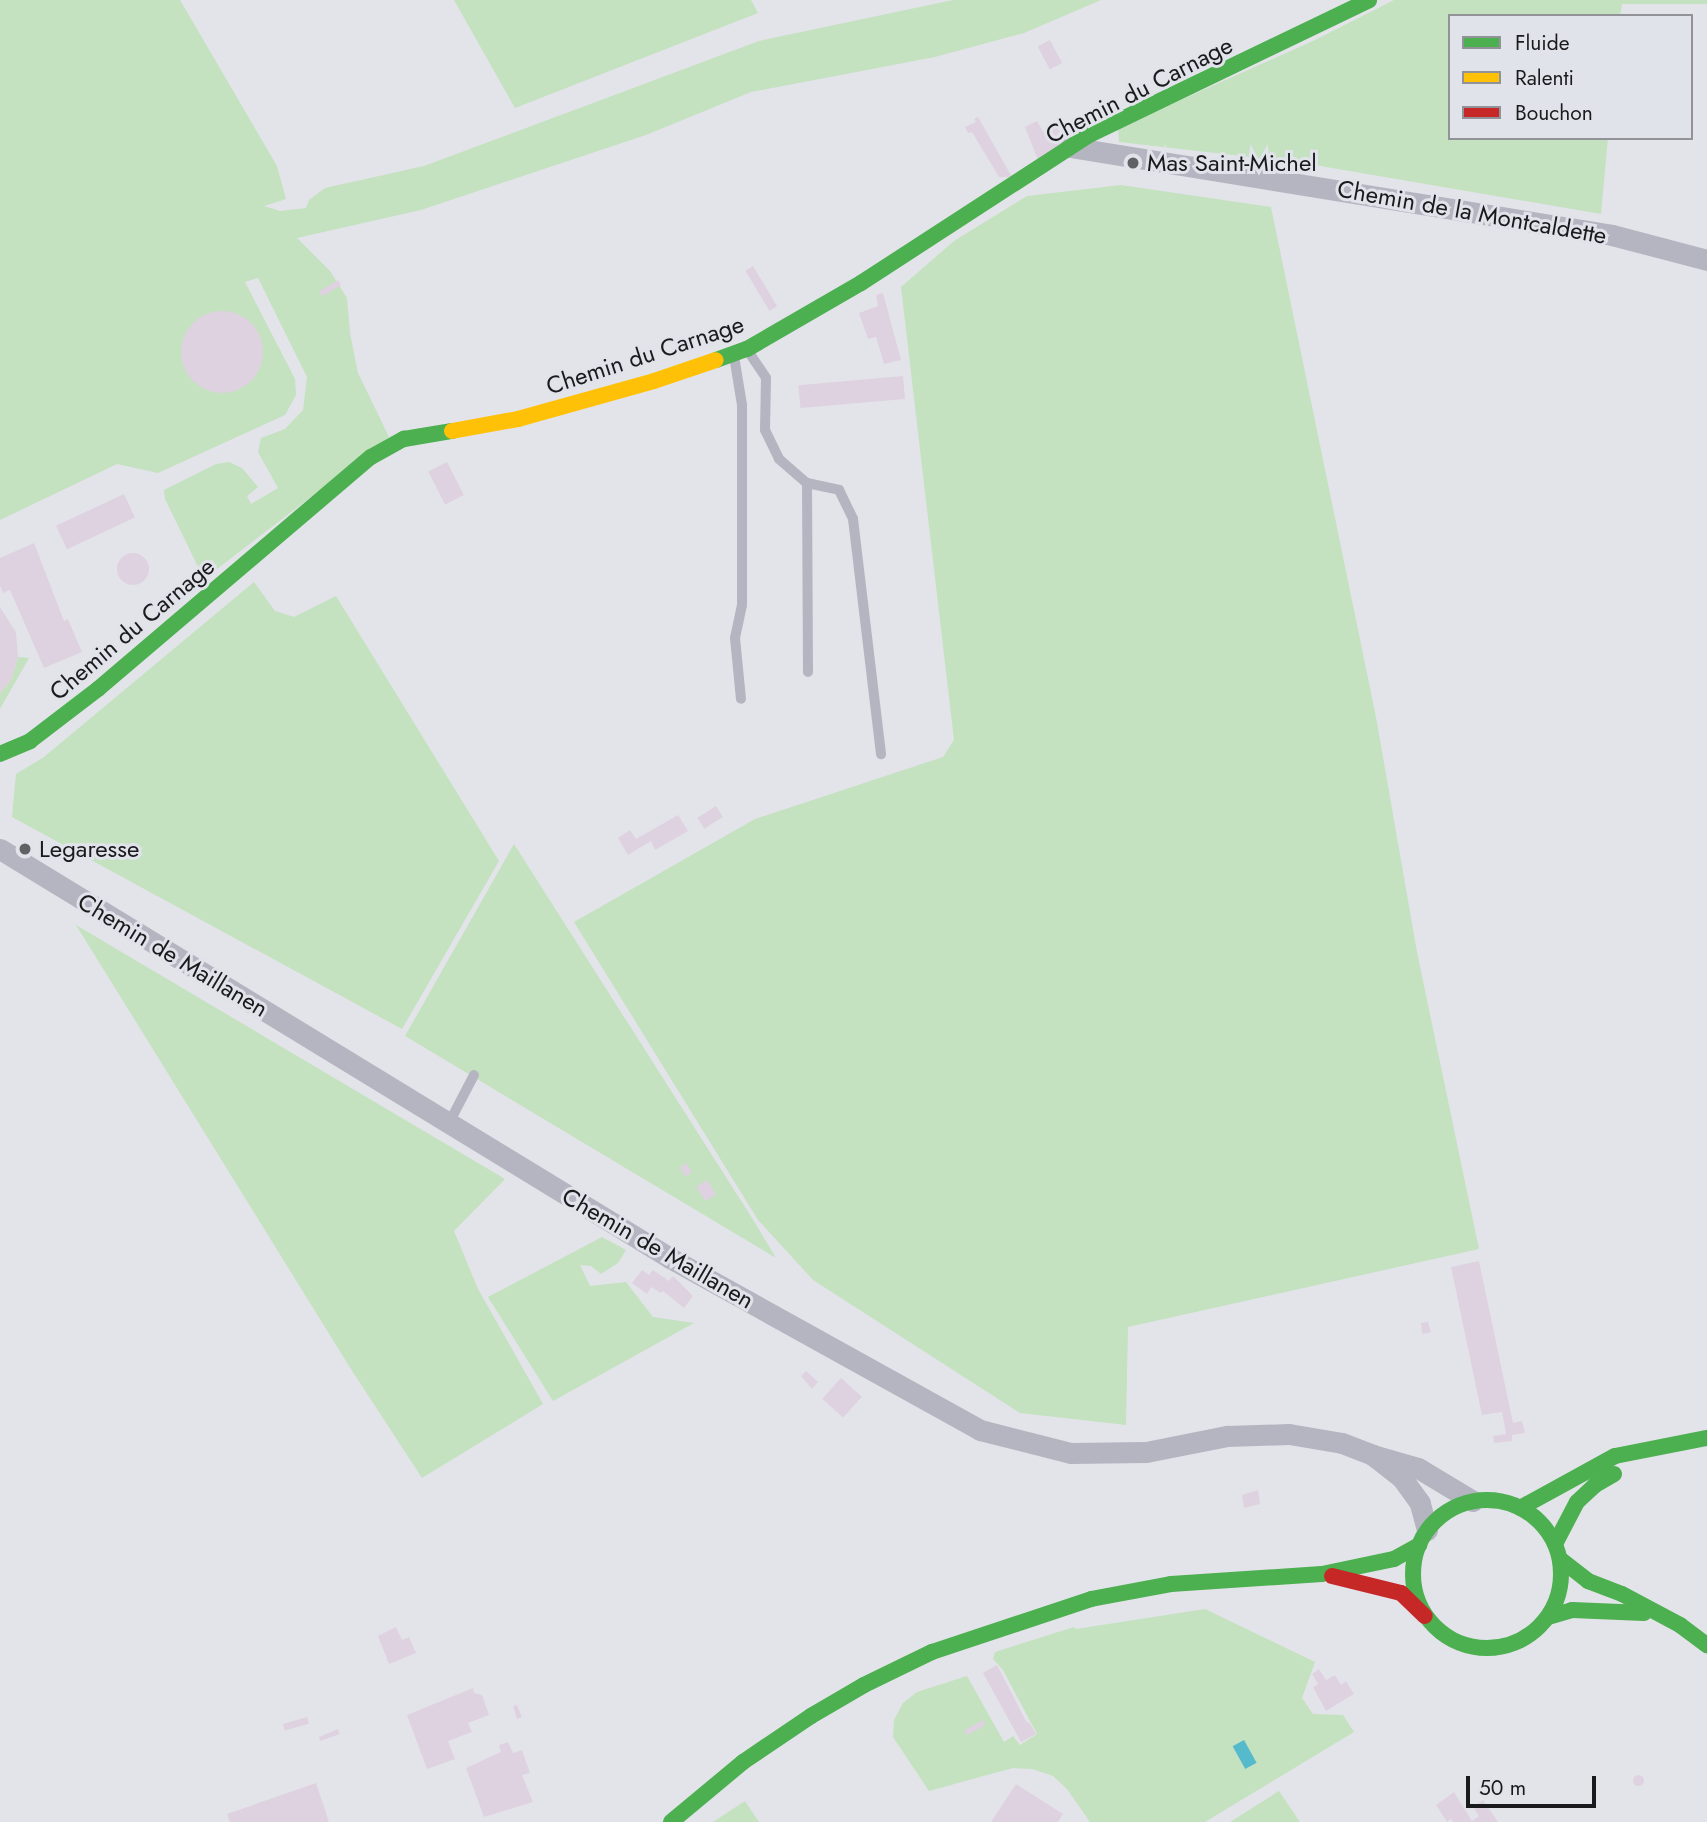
<!DOCTYPE html>
<html>
<head>
<meta charset="utf-8">
<style>
  body { margin:0 }
  #map { position:relative; width:1707px; height:1822px; overflow:hidden; background:#e3e4e9; font-family:Jost,sans-serif }
  div>[style] { position:absolute }
  .green>* { inset:0; background:#c4e1c0 }
  .water>* { inset:0; background:#5bc; transform-origin:0 0 }
  .building>* { inset:0; background:#dfd2e0; transform-origin:0 0 }
  .round { border-radius:50% }
  .lane>* { height:10px; margin:-5px; padding:0 5px; transform-origin:5px; border-radius:5px; background:#b4b5c0 }
  .street>* { height:21px; margin:-10.5px; padding:0 10.5px; transform-origin:10.5px; border-radius:10.5px; background:#b4b5c0 }
  .fast>* { height:16px; margin:-8px; padding:0 8px; transform-origin:8px; border-radius:8px; background:#4caf50 }
  .fast>.ring { margin:-8px; padding:0; box-sizing:content-box; background:none; border:16px solid #4caf50; border-radius:50% }
  .slow>* { height:16px; margin:-8px; padding:0 8px; transform-origin:8px; border-radius:8px; background:#ffc107 }
  .jam>* { height:16px; margin:-8px; padding:0 8px; transform-origin:8px; border-radius:8px; background:#c62828 }
  .dots>* { width:19px; height:19px; translate:-50% -50%; box-sizing:border-box; border:4px solid #e1e3eb; border-radius:50% }
  span { translate:-50% -50%; white-space:nowrap; text-align:center; line-height:1.15; -webkit-text-stroke:6px #e1e3eb; paint-order:stroke }
  .street-label { font-size:24px; color:#1a1a1d }
  .poi-label { font-size:24px; color:#1a1a1d }
  .left { translate:0 -50%; text-align:left }
  .legend { position:absolute; left:1448px; top:14px; width:245px; height:126px; box-sizing:border-box; background:#e1e3eb; border:2px solid #919399; margin:0; padding:9px 12px; list-style:none; font-size:21px; color:#1a1a1d }
  .legend li { display:flex; align-items:center; gap:14px; height:35px }
  .legend b { width:35px; border:2px solid #919399 }
  .scale { position:absolute; left:1466px; top:1776px; width:130px; height:32px; box-sizing:border-box; border:4px solid #1a1a1d; border-top:0; padding-left:9px; font-size:21px; line-height:24px; white-space:nowrap; color:#1a1a1d; -webkit-text-stroke:5px #e1e3eb; paint-order:stroke }
</style>
</head>
<body>
<div id="map">
  <div class="green">
    <i style="clip-path:polygon(0 0,180px 0,277px 166px,286px 199px,264px 206px,280px 211px,306px 208px,309px 200px,325px 188px,424px 166px,759px 41px,953px 0,1101px 0,1024px 33px,935px 57px,751px 92px,646px 135px,421px 210px,297px 238px,330px 271px,347px 298px,350px 333px,358px 373px,389px 437px,204px 579px,165px 499px,164px 490px,216px 464px,229px 462px,242px 468px,258px 487px,247px 496px,251px 504px,278px 488px,258px 452px,261px 438px,285px 429px,303px 410px,307px 377px,258px 278px,245px 282px,295px 379px,296px 395px,285px 415px,158px 473px,117px 464px,0 520px)"></i>
    <i style="clip-path:polygon(454px 0,751px 0,758px 13px,515px 108px)"></i>
    <i style="clip-path:polygon(1394px 0,1707px 0,1707px 4px,1622px 4px,1620px 16px,1450px 16px,1450px 138px,1608px 138px,1601px 214px,1303px 163px,1119px 142px,1118px 128px,1313px 41px)"></i>
    <i style="clip-path:polygon(1121px 185px,1271px 207px,1376px 717px,1417px 952px,1479px 1249px,1128px 1327px,1126px 1425px,1020px 1413px,813px 1280px,758px 1220px,574px 922px,755px 819px,943px 757px,954px 740px,901px 287px,954px 241px,1027px 196px)"></i>
    <i style="clip-path:polygon(254px 582px,275px 611px,294px 617px,336px 596px,499px 861px,402px 1029px,12px 817px,16px 774px,44px 757px)"></i>
    <i style="clip-path:polygon(18px 657px,29px 658px,0 709px,0 693px,11px 680px)"></i>
    <i style="clip-path:polygon(514px 844px,752px 1218px,776px 1258px,405px 1036px)"></i>
    <i style="clip-path:polygon(76px 925px,505px 1179px,454px 1231px,478px 1289px,543px 1404px,422px 1478px,349px 1366px)"></i>
    <i style="clip-path:polygon(602px 1237px,626px 1250px,618px 1263px,601px 1274px,591px 1266px,580px 1265px,590px 1286px,626px 1282px,653px 1317px,694px 1323px,553px 1401px,488px 1297px)"></i>
    <i style="clip-path:polygon(1205px 1609px,1315px 1662px,1302px 1698px,1313px 1714px,1343px 1715px,1354px 1732px,1205px 1822px,1090px 1822px,1067px 1789px,1053px 1776px,1032px 1769px,1013px 1768px,929px 1791px,893px 1737px,894px 1720px,903px 1703px,917px 1692px,967px 1676px,1004px 1742px,1013px 1736px,1020px 1745px,1037px 1734px,1003px 1670px,993px 1659px,995px 1652px,1074px 1627px,1076px 1629px)"></i>
    <i style="clip-path:polygon(1279px 1791px,1300px 1822px,1230px 1822px)"></i>
    <i style="clip-path:polygon(745px 1801px,759px 1822px,713px 1822px)"></i>
  </div>
  <div class="water">
    <i style="left:1244px;top:1740px;width:26px;height:13px;rotate:61deg"></i>
  </div>
  <div class="building">
    <i style="left:1050px;top:40px;width:26px;height:14px;rotate:62deg"></i>
    <i style="clip-path:polygon(978px 117px,1012px 177px,999px 177px,972px 132px,968px 133px,965px 127px,976px 122px,974px 119px)"></i>
    <i style="clip-path:polygon(1037px 121px,1044px 133px,1058px 125px,1062px 132px,1057px 134px,1062px 145px,1038px 160px,1025px 127px)"></i>
    <i style="left:753px;top:266px;width:47px;height:9px;rotate:59deg"></i>
    <i style="left:338px;top:280px;width:6px;height:22px;rotate:59deg"></i>
    <i style="clip-path:polygon(883px 293px,901px 360px,884px 364px,876px 337px,868px 339px,859px 313px,878px 306px,876px 295px)"></i>
    <i class="round" style="left:181px;top:311px;width:82px;height:82px"></i>
    <i style="left:903px;top:376px;width:23px;height:105px;rotate:85deg"></i>
    <i style="left:447px;top:462px;width:37px;height:21px;rotate:63deg"></i>
    <i style="left:124px;top:494px;width:26px;height:75px;rotate:65deg"></i>
    <i style="clip-path:polygon(34px 543px,64px 621px,68px 619px,82px 652px,44px 668px,10px 590px,3px 593px,0 586px,0 558px)"></i>
    <i class="round" style="left:117px;top:553px;width:32px;height:32px"></i>
    <i style="clip-path:polygon(0 607px,16px 632px,18px 657px,11px 680px,0 693px)"></i>
    <i style="left:716px;top:806px;width:13px;height:22px;rotate:58deg"></i>
    <i style="clip-path:polygon(678px 815px,688px 831px,655px 850px,651px 841px,628px 855px,618px 838px,630px 830px,636px 839px)"></i>
    <i style="left:686px;top:1163px;width:11px;height:8px;rotate:56deg"></i>
    <i style="left:707px;top:1180px;width:17px;height:13px;rotate:57deg"></i>
    <i style="clip-path:polygon(1479px 1261px,1513px 1423px,1522px 1421px,1525px 1433px,1512px 1435px,1512px 1441px,1494px 1443px,1493px 1436px,1506px 1434px,1502px 1412px,1482px 1415px,1451px 1267px)"></i>
    <i style="clip-path:polygon(642px 1270px,649px 1275px,653px 1270px,669px 1281px,673px 1276px,693px 1296px,684px 1308px,663px 1291px,661px 1293px,651px 1287px,647px 1294px,632px 1283px)"></i>
    <i style="clip-path:polygon(1428px 1322px,1431px 1332px,1422px 1334px,1421px 1323px)"></i>
    <i style="clip-path:polygon(806px 1371px,818px 1382px,812px 1389px,801px 1376px)"></i>
    <i style="left:841px;top:1378px;width:28px;height:28px;rotate:42deg"></i>
    <i style="clip-path:polygon(1258px 1490px,1260px 1504px,1244px 1508px,1242px 1495px)"></i>
    <i style="clip-path:polygon(396px 1627px,402px 1640px,409px 1637px,416px 1653px,389px 1664px,378px 1636px)"></i>
    <i style="clip-path:polygon(997px 1665px,1027px 1723px,1029px 1722px,1036px 1734px,1021px 1742px,983px 1673px)"></i>
    <i style="clip-path:polygon(1319px 1669px,1326px 1680px,1335px 1675px,1341px 1685px,1346px 1681px,1354px 1694px,1326px 1711px,1313px 1687px,1318px 1684px,1312px 1674px)"></i>
    <i style="clip-path:polygon(473px 1688px,474px 1693px,482px 1695px,489px 1715px,468px 1723px,472px 1732px,448px 1741px,455px 1759px,427px 1769px,407px 1715px)"></i>
    <i style="clip-path:polygon(517px 1705px,522px 1717px,517px 1719px,513px 1706px)"></i>
    <i style="left:307px;top:1717px;width:7px;height:25px;rotate:74deg"></i>
    <i style="clip-path:polygon(984px 1720px,985px 1725px,967px 1735px,964px 1730px)"></i>
    <i style="clip-path:polygon(338px 1729px,340px 1734px,320px 1741px,319px 1737px)"></i>
    <i style="clip-path:polygon(508px 1742px,513px 1753px,522px 1750px,530px 1773px,522px 1775px,533px 1802px,484px 1817px,466px 1768px,501px 1752px,499px 1745px)"></i>
    <i class="round" style="left:1632.5px;top:1774.5px;width:11px;height:11px"></i>
    <i style="clip-path:polygon(316px 1783px,329px 1822px,230px 1822px,227px 1814px)"></i>
    <i style="clip-path:polygon(1016px 1784px,1063px 1814px,1058px 1822px,991px 1822px)"></i>
    <i style="clip-path:polygon(1454px 1792px,1472px 1821px,1479px 1816px,1473px 1807px,1483px 1800px,1498px 1822px,1453px 1822px,1451px 1819px,1447px 1822px,1436px 1805px)"></i>
  </div>
  <div class="lane">
    <i style="left:748px;top:351px;width:32px;rotate:56deg"></i>
    <i style="left:766px;top:378px;width:52px;rotate:91.1deg"></i>
    <i style="left:765px;top:430px;width:32px;rotate:64deg"></i>
    <i style="left:779px;top:459px;width:37px;rotate:41deg"></i>
    <i style="left:807px;top:483px;width:189px;rotate:89.7deg"></i>
    <i style="left:734px;top:356px;width:50px;rotate:80.7deg"></i>
    <i style="left:742px;top:405px;width:200px;rotate:90deg"></i>
    <i style="left:742px;top:605px;width:34px;rotate:102deg"></i>
    <i style="left:735px;top:638px;width:61px;rotate:84.4deg"></i>
    <i style="left:807px;top:483px;width:33px;rotate:12deg"></i>
    <i style="left:839px;top:490px;width:32px;rotate:64deg"></i>
    <i style="left:853px;top:519px;width:237px;rotate:83.2deg"></i>
    <i style="left:449px;top:1123px;width:54px;rotate:-62.5deg"></i>
  </div>
  <div class="street">
    <i style="left:1070px;top:147px;width:549px;rotate:9.22deg"></i>
    <i style="left:1612px;top:235px;width:98px;rotate:14.7deg"></i>
    <i style="left:0;top:849px;width:785px;rotate:31.4deg"></i>
    <i style="left:670px;top:1258px;width:355px;rotate:29deg"></i>
    <i style="left:980px;top:1430px;width:94px;rotate:14.2deg"></i>
    <i style="left:1071px;top:1453px;width:75px;rotate:-0.8deg"></i>
    <i style="left:1146px;top:1452px;width:83px;rotate:-11.2deg"></i>
    <i style="left:1227px;top:1436px;width:62px;rotate:-1.8deg"></i>
    <i style="left:1289px;top:1434px;width:54px;rotate:9.6deg"></i>
    <i style="left:1342px;top:1443px;width:33px;rotate:21deg"></i>
    <i style="left:1427px;top:1530px;width:28px;rotate:-105deg"></i>
    <i style="left:1420px;top:1503px;width:31px;rotate:-126deg"></i>
    <i style="left:1402px;top:1478px;width:37px;rotate:-142deg"></i>
    <i style="left:1373px;top:1455px;width:47px;rotate:16.1deg"></i>
    <i style="left:1418px;top:1468px;width:64px;rotate:31deg"></i>
  </div>
  <div class="fast">
    <i style="left:716px;top:360px;width:33px;rotate:-20deg"></i>
    <i style="left:747px;top:349px;width:132px;rotate:-30.1deg"></i>
    <i style="left:861px;top:283px;width:270px;rotate:-33deg"></i>
    <i style="left:1087px;top:136px;width:313px;rotate:-25.7deg"></i>
    <i style="left:0;top:754px;width:33px;rotate:-23deg"></i>
    <i style="left:30px;top:741px;width:86px;rotate:-37.4deg"></i>
    <i style="left:98px;top:689px;width:358px;rotate:-40.4deg"></i>
    <i style="left:371px;top:457px;width:38px;rotate:-29deg"></i>
    <i style="left:404px;top:439px;width:49px;rotate:-9.5deg"></i>
    <i class="ring" style="left:1413px;top:1500px;width:132px;height:132px"></i>
    <i style="left:1520px;top:1508px;width:108px;rotate:-28.7deg"></i>
    <i style="left:1615px;top:1456px;width:94px;rotate:-11.1deg"></i>
    <i style="left:1555px;top:1544px;width:47px;rotate:-62.4deg"></i>
    <i style="left:1577px;top:1502px;width:25px;rotate:-43deg"></i>
    <i style="left:1595px;top:1485px;width:22px;rotate:-30deg"></i>
    <i style="left:1560px;top:1559px;width:36px;rotate:38deg"></i>
    <i style="left:1588px;top:1581px;width:36px;rotate:21deg"></i>
    <i style="left:1622px;top:1594px;width:66px;rotate:28.1deg"></i>
    <i style="left:1680px;top:1625px;width:34px;rotate:37deg"></i>
    <i style="left:1548px;top:1617px;width:25px;rotate:-16deg"></i>
    <i style="left:1572px;top:1610px;width:72px;rotate:2.4deg"></i>
    <i style="left:671px;top:1822px;width:94px;rotate:-39.8deg"></i>
    <i style="left:743px;top:1762px;width:82px;rotate:-34.1deg"></i>
    <i style="left:811px;top:1716px;width:61px;rotate:-30.3deg"></i>
    <i style="left:864px;top:1685px;width:76px;rotate:-25.9deg"></i>
    <i style="left:932px;top:1652px;width:168px;rotate:-18.4deg"></i>
    <i style="left:1091px;top:1599px;width:81px;rotate:-10.6deg"></i>
    <i style="left:1171px;top:1584px;width:151px;rotate:-3.8deg"></i>
    <i style="left:1322px;top:1574px;width:74px;rotate:-11.8deg"></i>
    <i style="left:1394px;top:1559px;width:29px;rotate:-29deg"></i>
  </div>
  <div class="slow">
    <i style="left:452px;top:431px;width:67px;rotate:-10.3deg"></i>
    <i style="left:518px;top:419px;width:141px;rotate:-15.6deg"></i>
    <i style="left:654px;top:381px;width:65px;rotate:-18.7deg"></i>
  </div>
  <div class="jam">
    <i style="left:1332px;top:1576px;width:71px;rotate:13.8deg"></i>
    <i style="left:1401px;top:1593px;width:33px;rotate:44deg"></i>
  </div>
  <div class="dots">
    <i style="left:1133px;top:163px;background:#606164"></i>
    <i style="left:25px;top:849px;background:#606164"></i>
  </div>
  <div class="street-label">
    <span style="left:1139px;top:90px;rotate:-27deg">Chemin du Carnage</span>
    <span style="left:1472px;top:212px;rotate:10deg">Chemin de la Montcaldette</span>
    <span style="left:645px;top:355px;rotate:-18deg">Chemin du Carnage</span>
    <span style="left:132px;top:629px;rotate:-40deg">Chemin du Carnage</span>
    <span style="left:173px;top:955px;rotate:31deg">Chemin de Maillanen</span>
    <span style="left:658px;top:1248px;rotate:30deg">Chemin de Maillanen</span>
  </div>
  <div class="poi-label">
    <span class="left" style="left:1147px;top:163px">Mas Saint-Michel</span>
    <span class="left" style="left:39px;top:849px">Legaresse</span>
  </div>
  <ul class="legend">
  <li><b style="height:9px;background:#4caf50"></b>Fluide</li>
  <li><b style="height:9px;background:#ffc107"></b>Ralenti</li>
  <li><b style="height:9px;background:#c62828"></b>Bouchon</li>
  </ul>
  <div class="scale">50 m</div>
</div>
</body>
</html>
